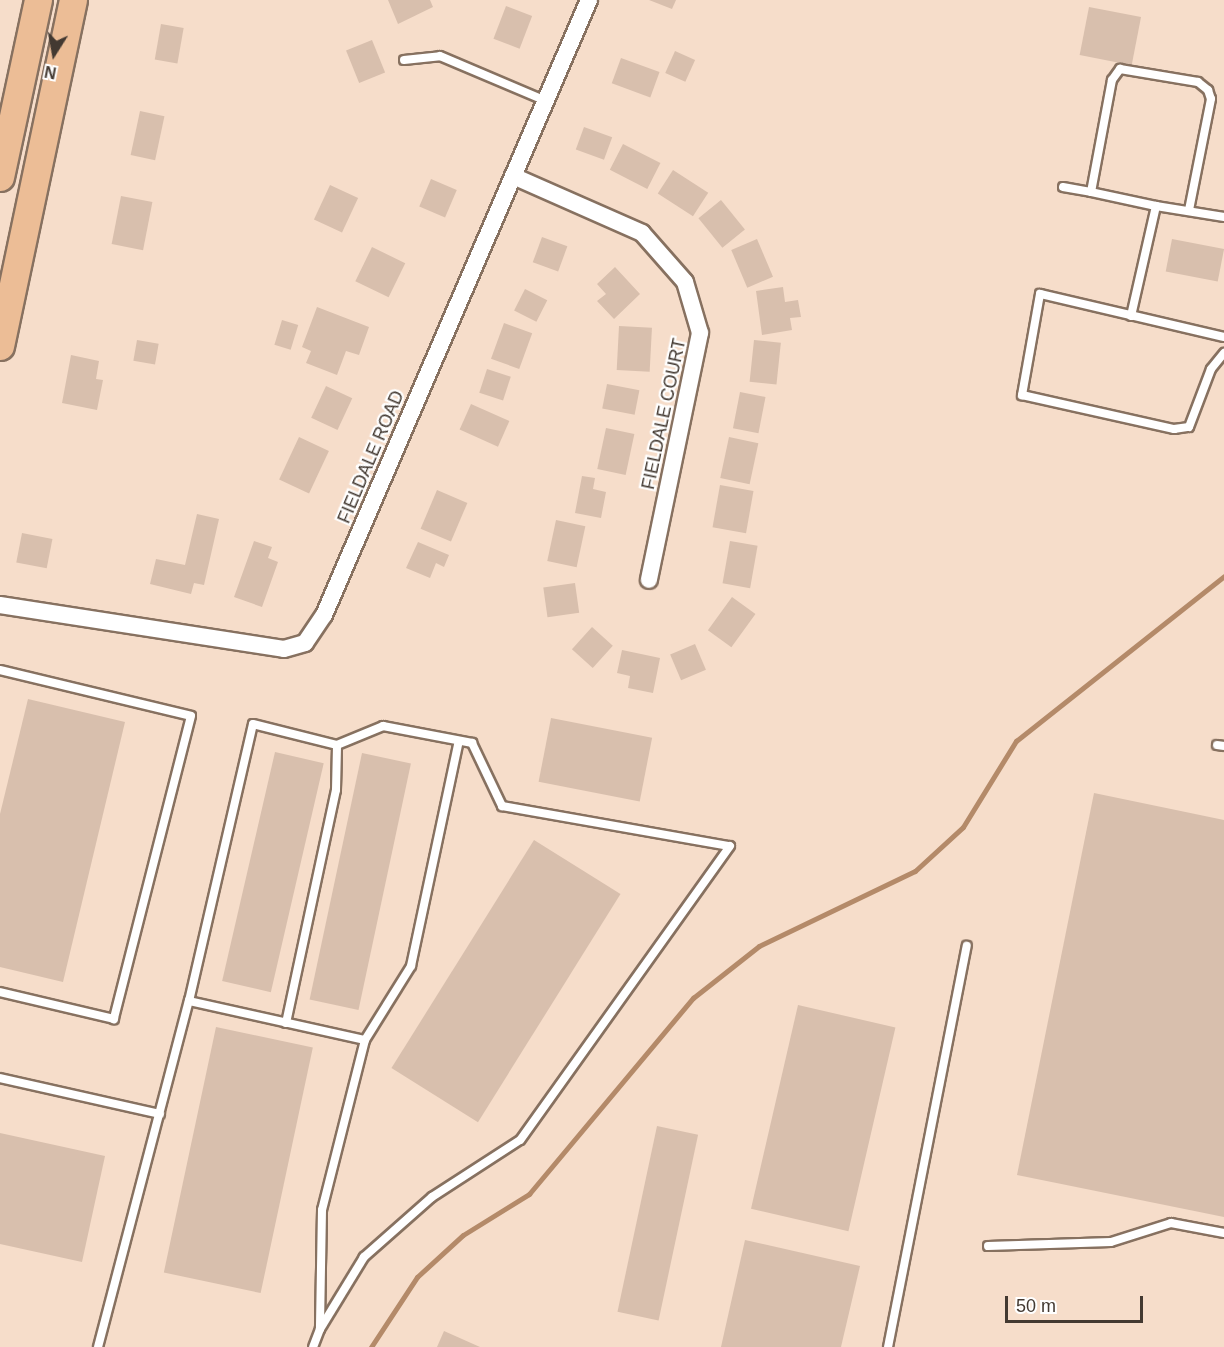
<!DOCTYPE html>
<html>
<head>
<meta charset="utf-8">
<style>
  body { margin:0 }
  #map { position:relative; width:1224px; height:1347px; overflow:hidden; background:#f6ddca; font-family:Helvetica,sans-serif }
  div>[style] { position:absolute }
  .stream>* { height:5px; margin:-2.5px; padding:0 2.5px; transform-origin:2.5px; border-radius:2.5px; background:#b48a69 }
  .building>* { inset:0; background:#d8bfad; transform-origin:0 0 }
  .roads { filter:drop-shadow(2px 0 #877160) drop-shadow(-2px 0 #877160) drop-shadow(0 2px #877160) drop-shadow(0 -2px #877160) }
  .lane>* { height:8px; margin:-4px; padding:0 4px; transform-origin:4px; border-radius:4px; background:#fff }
  .street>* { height:16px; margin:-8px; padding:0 8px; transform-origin:8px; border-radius:8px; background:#fff }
  .primary>* { height:27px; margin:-13.5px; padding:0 13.5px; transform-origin:13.5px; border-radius:13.5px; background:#ecbd96 }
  span { translate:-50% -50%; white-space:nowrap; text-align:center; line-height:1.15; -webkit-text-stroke:4.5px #fff; paint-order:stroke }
  .street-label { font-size:18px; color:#433931 }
  .north { position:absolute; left:24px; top:24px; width:60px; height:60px; -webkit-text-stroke:4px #fff; paint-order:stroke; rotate:191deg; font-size:16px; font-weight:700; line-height:24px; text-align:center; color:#433931 }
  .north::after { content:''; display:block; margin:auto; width:21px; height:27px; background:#433931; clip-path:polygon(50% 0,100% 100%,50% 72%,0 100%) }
  .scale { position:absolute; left:1005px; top:1296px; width:138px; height:27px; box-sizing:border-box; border:3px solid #433931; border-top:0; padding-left:8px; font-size:18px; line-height:21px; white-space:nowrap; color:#433931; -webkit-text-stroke:4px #fff; paint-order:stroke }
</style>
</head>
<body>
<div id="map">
  <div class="stream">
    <i style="left:371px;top:1347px;width:84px;rotate:-56.7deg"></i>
    <i style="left:417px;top:1277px;width:62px;rotate:-42.4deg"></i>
    <i style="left:463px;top:1235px;width:78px;rotate:-31.8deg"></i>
    <i style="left:529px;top:1194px;width:256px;rotate:-50.1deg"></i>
    <i style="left:693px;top:998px;width:84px;rotate:-38.2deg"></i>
    <i style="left:759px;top:946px;width:173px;rotate:-25.7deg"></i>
    <i style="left:915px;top:871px;width:65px;rotate:-42.5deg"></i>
    <i style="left:963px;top:827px;width:101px;rotate:-58.4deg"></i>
    <i style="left:1016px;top:741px;width:265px;rotate:-38.4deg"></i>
  </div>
  <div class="building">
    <i style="clip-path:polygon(388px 0,430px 0,433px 7px,398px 24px)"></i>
    <i style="clip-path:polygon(649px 0,676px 0,672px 9px)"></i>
    <i style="left:506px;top:6px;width:28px;height:35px;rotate:21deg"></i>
    <i style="left:1089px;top:7px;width:53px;height:49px;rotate:11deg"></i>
    <i style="left:161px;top:24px;width:23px;height:36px;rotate:10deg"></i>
    <i style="left:372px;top:40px;width:35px;height:28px;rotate:68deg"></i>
    <i style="left:675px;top:51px;width:22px;height:24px;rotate:24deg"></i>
    <i style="left:621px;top:58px;width:41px;height:27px;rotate:20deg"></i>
    <i style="left:140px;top:111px;width:25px;height:45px;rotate:12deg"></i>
    <i style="left:584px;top:127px;width:30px;height:24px;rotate:20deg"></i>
    <i style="left:623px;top:144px;width:42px;height:29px;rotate:27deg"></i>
    <i style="left:673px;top:170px;width:42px;height:28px;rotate:33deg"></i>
    <i style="left:431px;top:179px;width:28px;height:30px;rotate:23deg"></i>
    <i style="left:330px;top:185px;width:31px;height:38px;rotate:25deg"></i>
    <i style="left:121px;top:196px;width:32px;height:49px;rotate:11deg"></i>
    <i style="left:721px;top:200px;width:38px;height:29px;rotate:51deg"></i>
    <i style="left:542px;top:237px;width:27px;height:27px;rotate:20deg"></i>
    <i style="left:757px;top:239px;width:41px;height:28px;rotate:67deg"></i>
    <i style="left:1172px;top:239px;width:53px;height:33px;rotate:11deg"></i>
    <i style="left:372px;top:247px;width:37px;height:38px;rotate:26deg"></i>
    <i style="clip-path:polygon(615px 267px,640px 294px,614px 319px,597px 301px,606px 294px,597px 284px)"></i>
    <i style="clip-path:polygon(783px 287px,785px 302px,798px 300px,801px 317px,790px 318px,792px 330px,762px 335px,756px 291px)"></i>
    <i style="left:525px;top:289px;width:25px;height:24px;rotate:27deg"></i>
    <i style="clip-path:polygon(317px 307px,369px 327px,359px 355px,346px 351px,337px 375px,306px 363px,311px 351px,302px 347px)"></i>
    <i style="left:282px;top:320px;width:17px;height:26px;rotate:17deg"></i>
    <i style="left:504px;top:323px;width:30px;height:38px;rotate:20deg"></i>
    <i style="left:619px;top:326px;width:33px;height:44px;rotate:3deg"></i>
    <i style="left:137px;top:340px;width:22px;height:21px;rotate:10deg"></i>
    <i style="left:754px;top:340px;width:27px;height:42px;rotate:6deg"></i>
    <i style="clip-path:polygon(71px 355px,99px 361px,96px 379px,103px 380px,97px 410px,62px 403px)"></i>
    <i style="left:487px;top:369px;width:25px;height:25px;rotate:18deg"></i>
    <i style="left:607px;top:384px;width:33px;height:25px;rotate:11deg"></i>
    <i style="left:326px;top:386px;width:29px;height:35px;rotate:25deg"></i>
    <i style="left:740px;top:392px;width:26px;height:37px;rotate:11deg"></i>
    <i style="left:471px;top:404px;width:42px;height:28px;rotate:24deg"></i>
    <i style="left:606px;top:428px;width:29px;height:42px;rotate:12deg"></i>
    <i style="left:299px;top:437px;width:33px;height:47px;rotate:25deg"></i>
    <i style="left:729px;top:437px;width:30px;height:42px;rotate:12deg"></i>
    <i style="clip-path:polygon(582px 476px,595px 478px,593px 489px,606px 492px,601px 518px,575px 513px)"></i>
    <i style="left:720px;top:485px;width:34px;height:43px;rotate:10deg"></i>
    <i style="left:437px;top:490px;width:33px;height:42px;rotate:23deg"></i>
    <i style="clip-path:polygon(197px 514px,219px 519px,204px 585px,194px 583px,191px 594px,150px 584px,156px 559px,185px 565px)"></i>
    <i style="left:556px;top:520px;width:30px;height:42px;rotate:12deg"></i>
    <i style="left:22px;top:533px;width:31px;height:30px;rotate:11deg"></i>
    <i style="clip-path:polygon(254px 541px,272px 547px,268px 558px,278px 562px,262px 607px,234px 597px)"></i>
    <i style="left:730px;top:541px;width:28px;height:43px;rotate:10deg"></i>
    <i style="clip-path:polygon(418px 542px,449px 555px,444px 567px,436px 563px,430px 578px,406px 568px)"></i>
    <i style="left:575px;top:583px;width:30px;height:32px;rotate:82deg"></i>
    <i style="left:732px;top:597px;width:29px;height:41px;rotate:36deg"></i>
    <i style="left:592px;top:627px;width:28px;height:30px;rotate:42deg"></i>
    <i style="left:695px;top:644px;width:28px;height:27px;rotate:67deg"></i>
    <i style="clip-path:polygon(622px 650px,660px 658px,653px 693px,628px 688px,630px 676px,617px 673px)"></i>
    <i style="clip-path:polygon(28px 699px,125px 722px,63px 982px,0 967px,0 814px)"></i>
    <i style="left:551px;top:718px;width:103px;height:65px;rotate:11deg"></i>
    <i style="left:275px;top:752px;width:50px;height:235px;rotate:13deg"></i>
    <i style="left:362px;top:753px;width:50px;height:252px;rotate:12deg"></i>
    <i style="clip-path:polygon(1094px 793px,1224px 820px,1224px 1217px,1017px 1175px)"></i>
    <i style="left:534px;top:840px;width:102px;height:269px;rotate:32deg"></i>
    <i style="left:798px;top:1005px;width:100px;height:209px;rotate:13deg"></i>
    <i style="left:216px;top:1027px;width:99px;height:251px;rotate:12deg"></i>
    <i style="left:657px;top:1126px;width:42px;height:190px;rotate:12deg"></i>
    <i style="clip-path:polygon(0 1133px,105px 1156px,82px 1262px,0 1244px)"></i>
    <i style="clip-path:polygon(745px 1240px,860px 1266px,841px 1347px,721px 1347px)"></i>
    <i style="clip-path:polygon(444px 1331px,480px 1347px,437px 1347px)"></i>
  </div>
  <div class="roads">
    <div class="lane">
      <i style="left:404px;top:60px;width:36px;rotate:-6deg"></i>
      <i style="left:440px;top:56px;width:115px;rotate:23deg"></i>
      <i style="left:1063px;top:187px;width:28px;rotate:10deg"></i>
      <i style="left:1156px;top:206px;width:66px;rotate:-167.8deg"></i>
      <i style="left:1091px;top:192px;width:114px;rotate:-79.4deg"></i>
      <i style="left:1112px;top:80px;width:14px;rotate:-54deg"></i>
      <i style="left:1120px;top:69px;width:79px;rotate:9.5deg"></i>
      <i style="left:1198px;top:82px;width:13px;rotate:39deg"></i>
      <i style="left:1208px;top:90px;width:9px;rotate:72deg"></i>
      <i style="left:1211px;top:99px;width:113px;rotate:101.2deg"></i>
      <i style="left:1131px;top:316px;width:113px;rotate:-77.2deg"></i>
      <i style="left:1156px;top:206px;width:69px;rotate:9.2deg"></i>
      <i style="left:1224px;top:337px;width:189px;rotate:-166.8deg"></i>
      <i style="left:1040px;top:294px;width:103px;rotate:100.1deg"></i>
      <i style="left:1022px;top:395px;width:156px;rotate:12.6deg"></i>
      <i style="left:1174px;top:429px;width:15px;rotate:-8deg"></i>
      <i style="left:1189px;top:427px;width:62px;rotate:-69.2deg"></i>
      <i style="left:1211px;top:369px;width:21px;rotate:-51deg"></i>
      <i style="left:0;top:670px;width:196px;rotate:13.5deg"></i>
      <i style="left:191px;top:716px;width:313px;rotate:104.3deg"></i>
      <i style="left:114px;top:1019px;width:117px;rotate:-166.7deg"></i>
      <i style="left:1217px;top:745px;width:7px;rotate:8deg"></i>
      <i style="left:189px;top:1001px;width:284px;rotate:-77deg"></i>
      <i style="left:253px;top:724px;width:87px;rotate:14deg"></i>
      <i style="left:337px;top:745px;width:50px;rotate:-22.4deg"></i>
      <i style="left:383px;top:726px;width:91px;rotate:10.8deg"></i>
      <i style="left:472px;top:743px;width:70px;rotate:64.5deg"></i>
      <i style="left:502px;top:806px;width:231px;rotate:10deg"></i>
      <i style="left:730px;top:846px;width:361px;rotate:125.5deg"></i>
      <i style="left:520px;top:1140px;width:105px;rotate:147.1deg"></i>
      <i style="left:432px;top:1197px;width:91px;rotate:138.6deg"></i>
      <i style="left:364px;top:1257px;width:84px;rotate:121.4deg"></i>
      <i style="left:286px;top:1023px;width:238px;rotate:-77.9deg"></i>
      <i style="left:336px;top:790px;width:45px;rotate:-88.7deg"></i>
      <i style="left:365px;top:1040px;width:87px;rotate:-58.1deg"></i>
      <i style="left:411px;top:966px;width:230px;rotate:-78deg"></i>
      <i style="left:0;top:1078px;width:164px;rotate:12.7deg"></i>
      <i style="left:988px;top:1246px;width:123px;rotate:-1.9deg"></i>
      <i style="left:1111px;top:1242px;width:63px;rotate:-17.6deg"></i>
      <i style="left:1171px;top:1223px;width:54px;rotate:10.7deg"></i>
      <i style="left:98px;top:1347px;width:358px;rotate:-75.3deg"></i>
      <i style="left:189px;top:1001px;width:180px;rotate:12.5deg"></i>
      <i style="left:365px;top:1040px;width:175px;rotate:104.2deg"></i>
      <i style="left:322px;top:1210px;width:119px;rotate:91deg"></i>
      <i style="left:320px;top:1329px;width:19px;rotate:111deg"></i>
      <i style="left:888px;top:1347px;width:409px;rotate:-78.9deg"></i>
    </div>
    <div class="street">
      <i style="left:513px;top:176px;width:141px;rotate:23.8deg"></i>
      <i style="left:642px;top:233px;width:65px;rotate:48.7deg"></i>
      <i style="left:685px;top:282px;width:53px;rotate:73.6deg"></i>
      <i style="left:700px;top:333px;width:252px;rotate:101.7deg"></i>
      <i style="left:0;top:605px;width:287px;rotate:8.8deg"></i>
      <i style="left:284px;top:649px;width:22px;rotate:-16deg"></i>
      <i style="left:305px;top:643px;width:34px;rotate:-56deg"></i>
      <i style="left:324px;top:615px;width:670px;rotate:-66.69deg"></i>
    </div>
    <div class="primary">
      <i style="left:0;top:177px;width:181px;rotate:-77.9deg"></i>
      <i style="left:0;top:346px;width:354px;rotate:-78.1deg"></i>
    </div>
  </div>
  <div class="street-label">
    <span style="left:664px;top:414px;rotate:-78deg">FIELDALE COURT</span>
    <span style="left:371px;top:457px;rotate:-67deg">FIELDALE ROAD</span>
  </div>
  <div class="north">N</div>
  <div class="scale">50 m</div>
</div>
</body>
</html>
